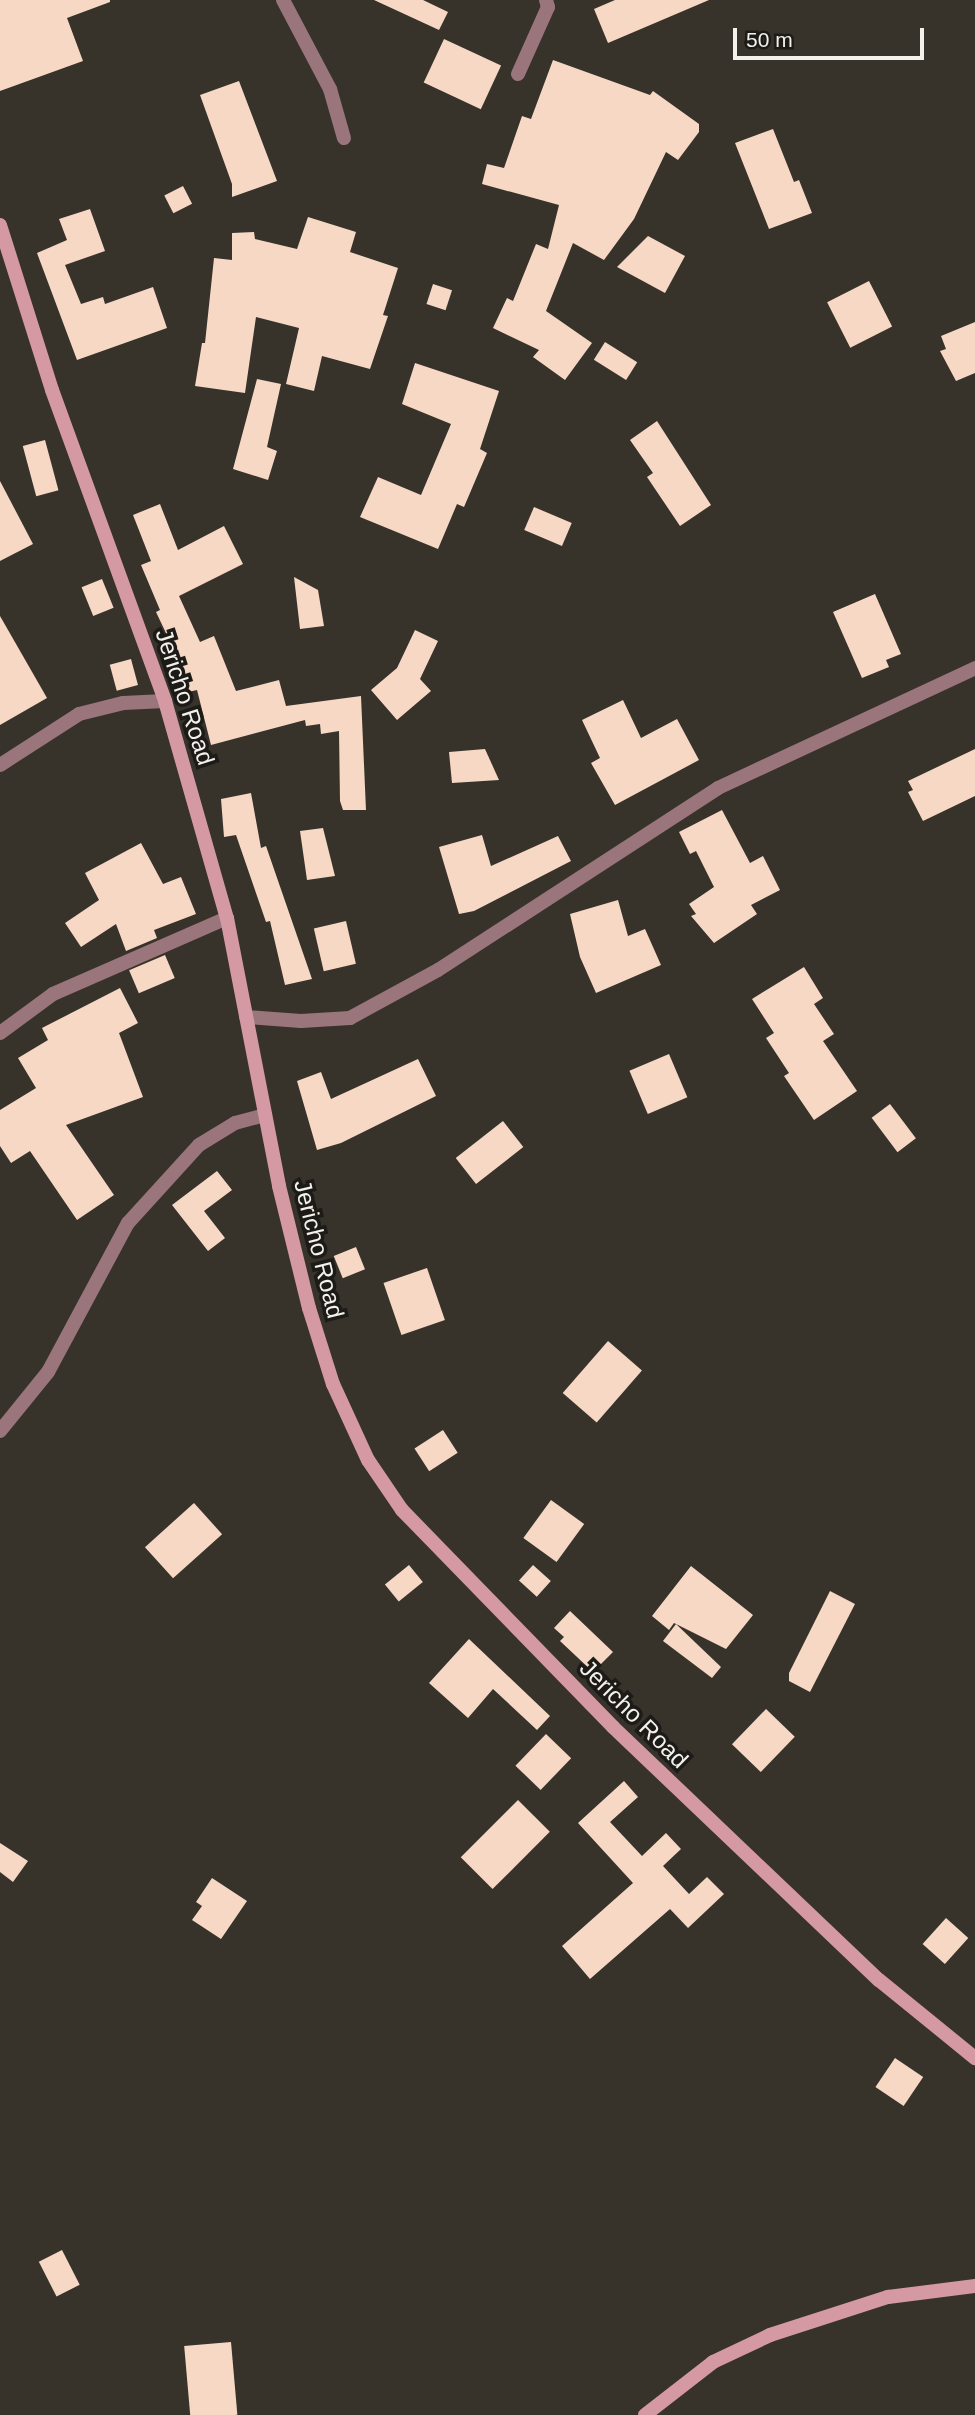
<!DOCTYPE html>
<html>
<head>
<meta charset="utf-8">
<style>
  body { margin:0 }
  #map { position:relative; width:975px; height:2415px; overflow:hidden; background:#37332b; font-family:Helvetica,sans-serif }
  div>[style] { position:absolute }
  .building>* { inset:0; background:#f7d8c5; transform-origin:0 0 }
  .street>* { height:14px; margin:-7px; padding:0 7px; transform-origin:7px; border-radius:7px; background:#9b757c }
  .secondary>* { height:14px; margin:-7px; padding:0 7px; transform-origin:7px; border-radius:7px; background:#d599a4 }
  span { translate:-50% -50%; white-space:nowrap; text-align:center; line-height:1.15; -webkit-text-stroke:7px #1d1b17; paint-order:stroke }
  .street-label { font-size:24px; color:#f3f1ec }
  .scale { position:absolute; left:733px; top:28px; width:191px; height:32px; box-sizing:border-box; border:4px solid #f3f1ec; border-top:0; padding-left:9px; font-size:21px; line-height:24px; white-space:nowrap; color:#f3f1ec; -webkit-text-stroke:5px #1d1b17; paint-order:stroke }
</style>
</head>
<body>
<div id="map">
  <div class="building">
    <i style="clip-path:polygon(0 0,110px 0,110px 2px,67px 18px,83px 61px,0 91px)"></i>
    <i style="clip-path:polygon(374px 0,423px 0,448px 12px,439px 30px)"></i>
    <i style="clip-path:polygon(615px 0,709px 0,608px 43px,594px 9px)"></i>
    <i style="left:444px;top:39px;width:63px;height:48px;rotate:25deg"></i>
    <i style="clip-path:polygon(553px 60px,650px 95px,653px 91px,699px 124px,699px 132px,678px 160px,666px 152px,634px 219px,604px 260px,573px 243px,546px 311px,592px 343px,565px 380px,533px 357px,539px 350px,493px 328px,507px 298px,513px 301px,536px 244px,548px 249px,559px 205px,482px 184px,487px 164px,504px 168px,522px 116px,531px 119px)"></i>
    <i style="clip-path:polygon(239px 81px,277px 181px,232px 197px,232px 184px,200px 95px)"></i>
    <i style="clip-path:polygon(773px 129px,794px 182px,799px 180px,812px 213px,769px 229px,735px 143px)"></i>
    <i style="left:183px;top:186px;width:20px;height:21px;rotate:63deg"></i>
    <i style="clip-path:polygon(90px 209px,105px 251px,65px 265px,81px 304px,103px 297px,105px 304px,153px 287px,167px 328px,77px 360px,37px 253px,67px 240px,59px 219px)"></i>
    <i style="clip-path:polygon(308px 217px,356px 232px,350px 252px,398px 268px,383px 315px,388px 316px,370px 369px,322px 356px,314px 391px,286px 384px,299px 328px,256px 317px,245px 393px,195px 386px,202px 343px,205px 343px,214px 258px,232px 260px,232px 233px,254px 232px,255px 239px,297px 249px)"></i>
    <i style="clip-path:polygon(648px 236px,685px 256px,665px 293px,617px 267px)"></i>
    <i style="left:869px;top:281px;width:51px;height:47px;rotate:63deg"></i>
    <i style="left:433px;top:284px;width:20px;height:21px;rotate:18deg"></i>
    <i style="clip-path:polygon(975px 322px,975px 373px,956px 381px,940px 351px,946px 349px,941px 336px)"></i>
    <i style="left:605px;top:342px;width:38px;height:21px;rotate:32deg"></i>
    <i style="clip-path:polygon(415px 363px,499px 391px,480px 449px,487px 453px,464px 507px,457px 504px,438px 549px,360px 517px,378px 477px,421px 495px,451px 424px,402px 404px)"></i>
    <i style="clip-path:polygon(257px 379px,281px 384px,267px 447px,277px 451px,268px 480px,233px 469px)"></i>
    <i style="clip-path:polygon(657px 421px,711px 505px,680px 526px,647px 477px,653px 473px,630px 440px)"></i>
    <i style="left:45px;top:440px;width:52px;height:23px;rotate:75deg"></i>
    <i style="clip-path:polygon(0 481px,33px 544px,0 561px)"></i>
    <i style="clip-path:polygon(160px 504px,178px 550px,224px 526px,243px 564px,179px 596px,200px 642px,214px 636px,236px 691px,279px 680px,286px 706px,361px 696px,366px 810px,343px 810px,340px 801px,339px 731px,321px 734px,320px 724px,306px 726px,305px 720px,211px 745px,197px 690px,188px 692px,184px 671px,156px 612px,160px 610px,141px 565px,151px 561px,133px 515px)"></i>
    <i style="left:534px;top:507px;width:41px;height:25px;rotate:23deg"></i>
    <i style="clip-path:polygon(294px 577px,318px 590px,324px 626px,300px 629px)"></i>
    <i style="left:102px;top:579px;width:31px;height:22px;rotate:68deg"></i>
    <i style="clip-path:polygon(875px 594px,901px 654px,886px 660px,889px 667px,862px 678px,833px 612px)"></i>
    <i style="clip-path:polygon(0 616px,47px 698px,0 725px)"></i>
    <i style="clip-path:polygon(415px 630px,438px 641px,420px 679px,431px 691px,397px 720px,371px 690px,397px 668px)"></i>
    <i style="left:131px;top:659px;width:27px;height:22px;rotate:75deg"></i>
    <i style="clip-path:polygon(623px 700px,641px 738px,677px 719px,699px 760px,615px 805px,591px 763px,600px 758px,582px 720px)"></i>
    <i style="clip-path:polygon(485px 749px,499px 780px,452px 783px,449px 752px)"></i>
    <i style="clip-path:polygon(975px 749px,975px 796px,923px 821px,908px 792px,913px 790px,908px 781px)"></i>
    <i style="clip-path:polygon(251px 793px,261px 848px,266px 846px,312px 979px,285px 985px,270px 921px,266px 922px,236px 835px,224px 837px,221px 799px)"></i>
    <i style="clip-path:polygon(722px 810px,750px 863px,763px 856px,780px 890px,751px 905px,757px 914px,714px 943px,691px 916px,696px 914px,689px 904px,714px 887px,696px 851px,690px 854px,679px 832px)"></i>
    <i style="clip-path:polygon(323px 828px,335px 876px,307px 880px,300px 831px)"></i>
    <i style="clip-path:polygon(482px 835px,491px 866px,558px 836px,571px 861px,474px 911px,459px 914px,439px 847px)"></i>
    <i style="clip-path:polygon(141px 843px,163px 884px,181px 877px,196px 914px,154px 930px,157px 938px,126px 951px,116px 924px,81px 947px,65px 923px,99px 900px,85px 873px)"></i>
    <i style="clip-path:polygon(618px 900px,628px 936px,645px 929px,661px 965px,596px 993px,580px 957px,570px 914px)"></i>
    <i style="left:346px;top:921px;width:44px;height:33px;rotate:77deg"></i>
    <i style="left:165px;top:955px;width:25px;height:39px;rotate:67deg"></i>
    <i style="clip-path:polygon(804px 967px,823px 998px,814px 1004px,834px 1034px,823px 1041px,857px 1091px,814px 1120px,784px 1076px,789px 1073px,766px 1038px,774px 1033px,752px 999px)"></i>
    <i style="clip-path:polygon(120px 988px,138px 1023px,119px 1033px,143px 1097px,66px 1125px,114px 1195px,77px 1220px,30px 1151px,11px 1163px,0 1146px,0 1110px,36px 1088px,18px 1058px,48px 1040px,42px 1028px)"></i>
    <i style="left:669px;top:1054px;width:47px;height:43px;rotate:67deg"></i>
    <i style="clip-path:polygon(418px 1059px,436px 1096px,341px 1143px,317px 1150px,297px 1081px,321px 1072px,331px 1099px)"></i>
    <i style="left:890px;top:1104px;width:43px;height:23px;rotate:53deg"></i>
    <i style="left:503px;top:1121px;width:33px;height:60px;rotate:52deg"></i>
    <i style="clip-path:polygon(217px 1171px,232px 1190px,204px 1211px,225px 1238px,208px 1251px,172px 1205px)"></i>
    <i style="left:356px;top:1247px;width:24px;height:24px;rotate:68deg"></i>
    <i style="left:427px;top:1268px;width:55px;height:46px;rotate:71deg"></i>
    <i style="left:608px;top:1341px;width:45px;height:69px;rotate:41deg"></i>
    <i style="left:443px;top:1430px;width:27px;height:34px;rotate:57deg"></i>
    <i style="left:551px;top:1500px;width:41px;height:47px;rotate:36deg"></i>
    <i style="left:194px;top:1503px;width:42px;height:66px;rotate:48deg"></i>
    <i style="left:409px;top:1565px;width:22px;height:31px;rotate:51deg"></i>
    <i style="left:533px;top:1565px;width:24px;height:21px;rotate:42deg"></i>
    <i style="clip-path:polygon(691px 1566px,753px 1615px,726px 1649px,674px 1623px,669px 1630px,652px 1616px)"></i>
    <i style="clip-path:polygon(830px 1591px,855px 1604px,810px 1692px,789px 1681px,789px 1673px)"></i>
    <i style="clip-path:polygon(570px 1611px,613px 1652px,593px 1672px,560px 1641px,564px 1637px,554px 1628px)"></i>
    <i style="clip-path:polygon(676px 1624px,721px 1667px,712px 1678px,663px 1641px)"></i>
    <i style="clip-path:polygon(469px 1639px,550px 1716px,537px 1730px,493px 1689px,468px 1718px,429px 1683px)"></i>
    <i style="left:766px;top:1709px;width:40px;height:49px;rotate:44deg"></i>
    <i style="left:546px;top:1734px;width:35px;height:44px;rotate:44deg"></i>
    <i style="clip-path:polygon(624px 1781px,638px 1797px,610px 1822px,642px 1856px,666px 1833px,681px 1849px,663px 1866px,689px 1894px,707px 1877px,724px 1894px,688px 1928px,670px 1909px,590px 1979px,562px 1946px,633px 1883px,578px 1823px)"></i>
    <i style="left:518px;top:1800px;width:45px;height:81px;rotate:45deg"></i>
    <i style="clip-path:polygon(0 1843px,28px 1861px,13px 1882px,0 1872px)"></i>
    <i style="clip-path:polygon(212px 1878px,247px 1901px,221px 1939px,192px 1920px,202px 1906px,196px 1902px)"></i>
    <i style="left:946px;top:1918px;width:30px;height:35px;rotate:42deg"></i>
    <i style="left:895px;top:2058px;width:34px;height:35px;rotate:34deg"></i>
    <i style="left:62px;top:2250px;width:39px;height:26px;rotate:63deg"></i>
    <i style="left:231px;top:2342px;width:73px;height:47px;rotate:85deg"></i>
  </div>
  <div class="street">
    <i style="left:283px;top:0;width:101px;rotate:62.2deg"></i>
    <i style="left:330px;top:89px;width:51px;rotate:74.1deg"></i>
    <i style="left:518px;top:74px;width:73px;rotate:-65.9deg"></i>
    <i style="left:548px;top:7px;width:7px;rotate:-106deg"></i>
    <i style="left:0;top:765px;width:94px;rotate:-32.8deg"></i>
    <i style="left:79px;top:714px;width:45px;rotate:-14deg"></i>
    <i style="left:123px;top:703px;width:42px;rotate:-2.7deg"></i>
    <i style="left:246px;top:1017px;width:55px;rotate:4.2deg"></i>
    <i style="left:301px;top:1021px;width:49px;rotate:-3.5deg"></i>
    <i style="left:350px;top:1018px;width:100px;rotate:-28.6deg"></i>
    <i style="left:438px;top:970px;width:334px;rotate:-33deg"></i>
    <i style="left:718px;top:788px;width:284px;rotate:-25deg"></i>
    <i style="left:0;top:1033px;width:66px;rotate:-36.3deg"></i>
    <i style="left:53px;top:994px;width:190px;rotate:-23.6deg"></i>
    <i style="left:0;top:1431px;width:76px;rotate:-50.9deg"></i>
    <i style="left:48px;top:1372px;width:169px;rotate:-61.8deg"></i>
    <i style="left:128px;top:1223px;width:105px;rotate:-47.7deg"></i>
    <i style="left:199px;top:1145px;width:42px;rotate:-31.4deg"></i>
    <i style="left:235px;top:1123px;width:31px;rotate:-15deg"></i>
  </div>
  <div class="secondary">
    <i style="left:0;top:225px;width:173px;rotate:72.5deg"></i>
    <i style="left:52px;top:390px;width:331px;rotate:70deg"></i>
    <i style="left:165px;top:701px;width:226px;rotate:74.1deg"></i>
    <i style="left:227px;top:918px;width:273px;rotate:79deg"></i>
    <i style="left:279px;top:1186px;width:126px;rotate:76.2deg"></i>
    <i style="left:309px;top:1308px;width:80px;rotate:72.5deg"></i>
    <i style="left:333px;top:1384px;width:84px;rotate:65.3deg"></i>
    <i style="left:368px;top:1460px;width:60px;rotate:55.8deg"></i>
    <i style="left:402px;top:1510px;width:303px;rotate:45.8deg"></i>
    <i style="left:613px;top:1727px;width:367px;rotate:43.6deg"></i>
    <i style="left:879px;top:1980px;width:124px;rotate:39.1deg"></i>
    <i style="left:645px;top:2415px;width:86px;rotate:-37.9deg"></i>
    <i style="left:713px;top:2362px;width:63px;rotate:-25.3deg"></i>
    <i style="left:770px;top:2335px;width:124px;rotate:-17.9deg"></i>
    <i style="left:888px;top:2297px;width:88px;rotate:-7.2deg"></i>
  </div>
  <div class="street-label">
    <span style="left:185px;top:697px;rotate:72deg">Jericho Road</span>
    <span style="left:319px;top:1249px;rotate:76deg">Jericho Road</span>
    <span style="left:634px;top:1714px;rotate:45deg">Jericho Road</span>
  </div>
  <div class="scale">50 m</div>
</div>
</body>
</html>
